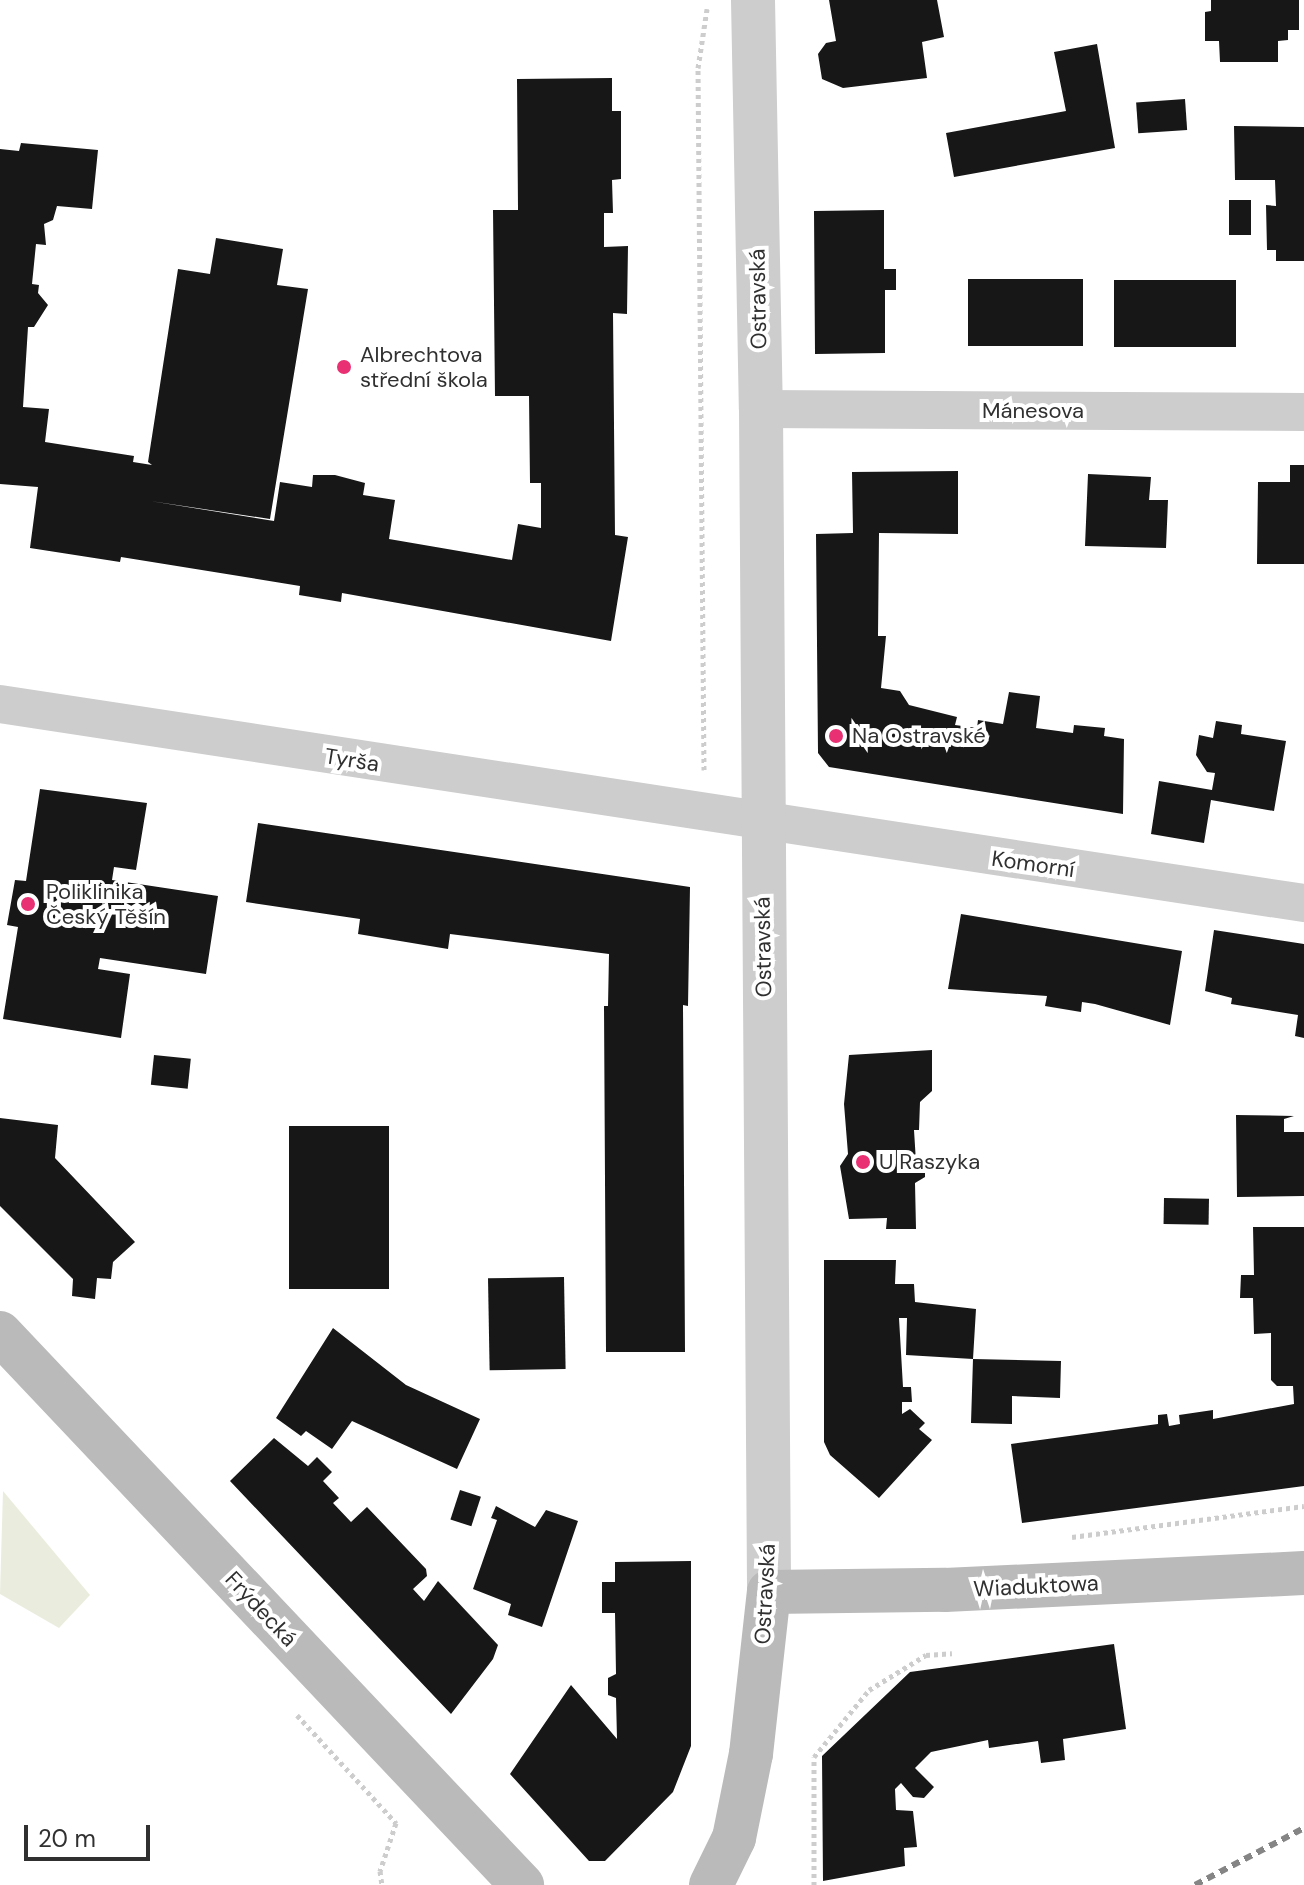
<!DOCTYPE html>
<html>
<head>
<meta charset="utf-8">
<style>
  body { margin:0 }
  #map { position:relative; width:1304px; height:1885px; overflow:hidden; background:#fff; font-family:"DM Sans",sans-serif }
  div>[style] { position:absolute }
  .green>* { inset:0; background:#eaedde }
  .building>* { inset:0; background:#171717; transform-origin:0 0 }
  .path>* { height:5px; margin-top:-2.5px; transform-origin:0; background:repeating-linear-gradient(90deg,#cdcdcd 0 4px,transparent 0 8px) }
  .minor>* { height:38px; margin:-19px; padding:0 19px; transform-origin:19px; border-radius:19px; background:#cdcdcd }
  .tertiary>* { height:44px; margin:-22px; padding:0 22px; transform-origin:22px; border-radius:22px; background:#cdcdcd }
  .secondary>* { height:44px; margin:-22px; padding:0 22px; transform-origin:22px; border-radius:22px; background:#bababa }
  .rail>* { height:6px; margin-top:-3px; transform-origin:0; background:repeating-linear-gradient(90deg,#858585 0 8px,transparent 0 14px) }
  .dots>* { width:22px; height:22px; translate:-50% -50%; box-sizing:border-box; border:4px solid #fff; border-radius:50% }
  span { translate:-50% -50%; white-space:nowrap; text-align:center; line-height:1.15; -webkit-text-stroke:8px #fff; paint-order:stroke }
  .street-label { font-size:22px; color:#303030 }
  .poi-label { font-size:22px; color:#303030 }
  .left { translate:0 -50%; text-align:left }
  .scale { position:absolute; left:24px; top:1825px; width:126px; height:36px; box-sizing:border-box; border:4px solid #303030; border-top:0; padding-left:10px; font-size:24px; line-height:28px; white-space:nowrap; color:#303030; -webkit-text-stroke:6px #fff; paint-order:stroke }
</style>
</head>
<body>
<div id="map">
  <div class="green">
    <i style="clip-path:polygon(3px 1491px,90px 1595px,59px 1628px,0 1594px)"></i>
  </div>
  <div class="building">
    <i style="clip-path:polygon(829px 0,937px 0,944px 37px,922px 42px,927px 78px,843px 88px,822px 79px,818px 54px,826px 43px,836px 41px)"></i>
    <i style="clip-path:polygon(1211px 0,1299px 0,1299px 30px,1288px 30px,1288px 40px,1278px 41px,1278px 62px,1220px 62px,1219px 41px,1205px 41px,1205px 12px,1211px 11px)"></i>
    <i style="clip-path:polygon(1097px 44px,1115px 148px,954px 177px,946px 133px,1066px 111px,1054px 52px)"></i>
    <i style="clip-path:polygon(612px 78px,612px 111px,621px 111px,621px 179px,612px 180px,613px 213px,604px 213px,604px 247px,628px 246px,627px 314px,613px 313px,615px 535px,628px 537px,611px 641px,342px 593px,341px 602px,299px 595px,300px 586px,121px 557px,120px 562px,30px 548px,38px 487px,0 484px,0 149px,19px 151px,21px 143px,98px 150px,92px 209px,57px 206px,53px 220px,44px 224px,46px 245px,36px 244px,32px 284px,39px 285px,38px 293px,48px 305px,34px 327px,28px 327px,23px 407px,49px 409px,45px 442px,134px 456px,133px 462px,152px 465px,148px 462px,178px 269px,210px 274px,216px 238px,283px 249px,277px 285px,308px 289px,270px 519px,150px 501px,274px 521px,280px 482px,312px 487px,313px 475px,335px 475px,365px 483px,363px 495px,395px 500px,389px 539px,512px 560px,518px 524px,541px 528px,541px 483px,530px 483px,529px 396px,495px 396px,493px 210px,518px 210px,517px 79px)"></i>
    <i style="left:1185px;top:99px;width:31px;height:49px;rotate:86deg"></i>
    <i style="clip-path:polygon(1234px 126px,1304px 127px,1304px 261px,1276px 261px,1276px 250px,1267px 250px,1266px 205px,1276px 206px,1275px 180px,1235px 180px)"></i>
    <i style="left:1229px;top:200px;width:22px;height:35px"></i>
    <i style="clip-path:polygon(884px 210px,884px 269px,896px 269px,896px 290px,885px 290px,885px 353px,815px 354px,814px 211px)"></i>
    <i style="left:968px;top:279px;width:115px;height:67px"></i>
    <i style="left:1114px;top:280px;width:122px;height:67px"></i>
    <i style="clip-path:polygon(1290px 465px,1304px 465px,1304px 564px,1257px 564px,1258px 482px,1290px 482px)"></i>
    <i style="clip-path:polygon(958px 471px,958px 534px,879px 533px,878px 636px,886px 636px,881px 688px,900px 691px,909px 705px,957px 717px,955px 725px,977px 728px,978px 720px,1003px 724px,1009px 692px,1040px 696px,1036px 728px,1073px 733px,1074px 725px,1105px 728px,1104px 736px,1124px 739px,1123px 814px,829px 767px,818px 753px,816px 534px,853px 533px,852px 472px)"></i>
    <i style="clip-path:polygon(1088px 474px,1151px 477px,1149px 500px,1168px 500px,1166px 548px,1085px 546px)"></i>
    <i style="clip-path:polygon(1216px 721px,1242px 725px,1241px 734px,1286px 741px,1274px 811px,1211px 800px,1204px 843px,1151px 834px,1159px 781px,1212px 790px,1215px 773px,1207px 772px,1196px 755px,1199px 735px,1213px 738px)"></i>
    <i style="clip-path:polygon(40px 789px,147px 803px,136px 870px,114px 867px,112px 880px,218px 896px,206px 974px,100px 958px,98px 969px,130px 974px,121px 1038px,3px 1019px,18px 927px,7px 925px,15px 880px,26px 881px)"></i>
    <i style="clip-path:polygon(258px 823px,690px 887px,688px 1006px,683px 1005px,685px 1352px,606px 1352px,604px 1006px,608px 1006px,609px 954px,450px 934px,448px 949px,358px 934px,360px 919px,246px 902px)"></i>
    <i style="clip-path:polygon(961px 914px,1182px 951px,1170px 1025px,1095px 1004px,1082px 1002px,1081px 1012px,1045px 1006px,1047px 996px,948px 989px)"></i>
    <i style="clip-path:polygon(1214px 930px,1304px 944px,1304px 1038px,1295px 1036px,1298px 1015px,1231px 1004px,1232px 998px,1205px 991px)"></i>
    <i style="clip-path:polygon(932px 1050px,932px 1091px,920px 1102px,919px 1130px,914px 1130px,916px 1162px,925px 1168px,925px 1177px,915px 1183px,916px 1229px,886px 1229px,887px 1218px,849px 1219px,840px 1166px,848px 1154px,844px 1104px,849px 1055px)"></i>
    <i style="left:154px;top:1055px;width:37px;height:30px;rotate:6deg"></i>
    <i style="clip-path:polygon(1236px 1115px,1294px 1116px,1284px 1119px,1284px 1132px,1304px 1132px,1304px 1196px,1237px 1197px)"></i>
    <i style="clip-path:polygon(0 1118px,58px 1125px,55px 1158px,135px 1242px,113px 1262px,111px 1279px,97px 1278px,95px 1299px,72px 1296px,73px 1279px,0 1206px)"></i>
    <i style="left:289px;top:1126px;width:100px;height:163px"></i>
    <i style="left:1164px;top:1198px;width:45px;height:26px;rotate:1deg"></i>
    <i style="clip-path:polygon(1253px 1227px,1304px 1227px,1304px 1486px,1022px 1523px,1011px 1444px,1158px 1424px,1158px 1415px,1167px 1414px,1169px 1426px,1180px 1424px,1179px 1415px,1213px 1410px,1213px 1419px,1294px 1404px,1293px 1386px,1277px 1386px,1271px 1380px,1271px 1333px,1254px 1334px,1253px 1298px,1240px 1298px,1241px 1275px,1254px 1275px)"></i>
    <i style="clip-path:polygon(824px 1260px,896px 1260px,895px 1284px,914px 1284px,915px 1302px,976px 1309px,973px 1359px,906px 1355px,907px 1318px,899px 1318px,903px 1387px,911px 1387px,912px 1402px,902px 1402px,902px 1414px,910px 1409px,925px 1423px,919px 1429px,932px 1440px,879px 1498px,830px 1455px,824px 1442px)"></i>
    <i style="left:564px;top:1277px;width:92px;height:76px;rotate:89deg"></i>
    <i style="clip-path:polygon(333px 1328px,406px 1385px,480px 1419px,457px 1469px,352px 1421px,332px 1449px,306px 1431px,301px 1436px,276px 1418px)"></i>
    <i style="clip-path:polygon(973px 1359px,1061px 1361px,1060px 1398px,1012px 1396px,1012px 1424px,971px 1423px)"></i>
    <i style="clip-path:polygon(274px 1438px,308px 1466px,317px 1457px,332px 1472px,323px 1481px,339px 1498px,333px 1503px,351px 1522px,367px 1507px,426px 1569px,427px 1576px,413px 1589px,424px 1601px,438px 1581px,498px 1645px,493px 1659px,451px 1714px,230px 1481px)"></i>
    <i style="left:460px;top:1490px;width:22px;height:31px;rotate:18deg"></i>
    <i style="clip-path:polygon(496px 1506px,535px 1527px,546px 1510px,578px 1521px,542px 1627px,508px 1615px,511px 1604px,473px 1589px,497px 1520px,491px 1518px)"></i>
    <i style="clip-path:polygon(691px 1561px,691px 1746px,673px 1792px,605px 1861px,589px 1861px,510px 1774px,571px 1685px,617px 1739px,616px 1698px,608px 1695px,608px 1678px,616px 1674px,615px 1613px,602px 1613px,602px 1582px,615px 1582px,615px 1562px)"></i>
    <i style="clip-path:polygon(1114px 1644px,1126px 1729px,1063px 1739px,1065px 1760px,1041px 1763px,1038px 1741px,989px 1748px,988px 1740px,931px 1752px,915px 1768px,934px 1787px,924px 1798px,913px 1797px,901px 1783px,895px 1789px,896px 1810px,913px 1811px,917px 1847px,904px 1848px,905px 1866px,823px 1881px,822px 1756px,910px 1672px)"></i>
  </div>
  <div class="path">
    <i style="left:704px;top:770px;width:702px;rotate:-90.49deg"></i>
    <i style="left:698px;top:68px;width:60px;rotate:-81.3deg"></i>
    <i style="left:1072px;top:1537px;width:234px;rotate:-7.6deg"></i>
    <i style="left:297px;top:1715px;width:147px;rotate:47.5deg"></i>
    <i style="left:396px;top:1823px;width:51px;rotate:108.4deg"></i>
    <i style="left:380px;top:1871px;width:14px;rotate:82deg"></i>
    <i style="left:814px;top:1885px;width:128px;rotate:-90deg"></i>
    <i style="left:814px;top:1757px;width:87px;rotate:-50.6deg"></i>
    <i style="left:869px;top:1690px;width:67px;rotate:-31.6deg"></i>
    <i style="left:926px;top:1655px;width:26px;rotate:-4deg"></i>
  </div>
  <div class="minor">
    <i style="left:761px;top:409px;width:543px;rotate:0.32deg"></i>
    <i style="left:0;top:704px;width:1319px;rotate:8.68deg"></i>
  </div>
  <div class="tertiary">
    <i style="left:753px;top:0;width:409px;rotate:88.9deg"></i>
    <i style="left:761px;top:409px;width:1183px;rotate:89.61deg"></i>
  </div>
  <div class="secondary">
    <i style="left:0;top:1333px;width:760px;rotate:46.6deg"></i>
    <i style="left:711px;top:1885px;width:52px;rotate:-63.9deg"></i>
    <i style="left:734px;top:1838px;width:86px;rotate:-78.6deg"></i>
    <i style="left:751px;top:1754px;width:163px;rotate:-83.7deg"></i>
    <i style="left:769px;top:1592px;width:176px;rotate:-0.7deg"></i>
    <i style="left:945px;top:1590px;width:359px;rotate:-2.7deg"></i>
  </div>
  <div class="rail">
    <i style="left:1195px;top:1885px;width:123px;rotate:-27.6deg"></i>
  </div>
  <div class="dots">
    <i style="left:344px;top:367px;background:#e83072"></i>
    <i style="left:836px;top:736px;background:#e83072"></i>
    <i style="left:28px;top:904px;background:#e83072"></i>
    <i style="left:863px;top:1162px;background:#e83072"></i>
  </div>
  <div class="street-label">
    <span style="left:758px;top:299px;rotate:-91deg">Ostravská</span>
    <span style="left:1033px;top:411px">Mánesova</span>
    <span style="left:352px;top:760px;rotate:9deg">Tyrša</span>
    <span style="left:1033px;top:864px;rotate:8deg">Komorní</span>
    <span style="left:763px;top:947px;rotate:-91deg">Ostravská</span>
    <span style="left:1036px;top:1586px;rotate:-3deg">Wiaduktowa</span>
    <span style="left:765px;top:1594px;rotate:-87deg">Ostravská</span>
    <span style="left:261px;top:1609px;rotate:47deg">Frýdecká</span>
  </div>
  <div class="poi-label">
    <span class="left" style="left:360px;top:367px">Albrechtova<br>střední škola</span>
    <span class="left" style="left:852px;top:736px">Na Ostravské</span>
    <span class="left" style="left:46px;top:904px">Poliklinika<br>Český Těšín</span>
    <span class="left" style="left:879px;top:1162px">U Raszyka</span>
  </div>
  <div class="scale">20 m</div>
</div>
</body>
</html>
